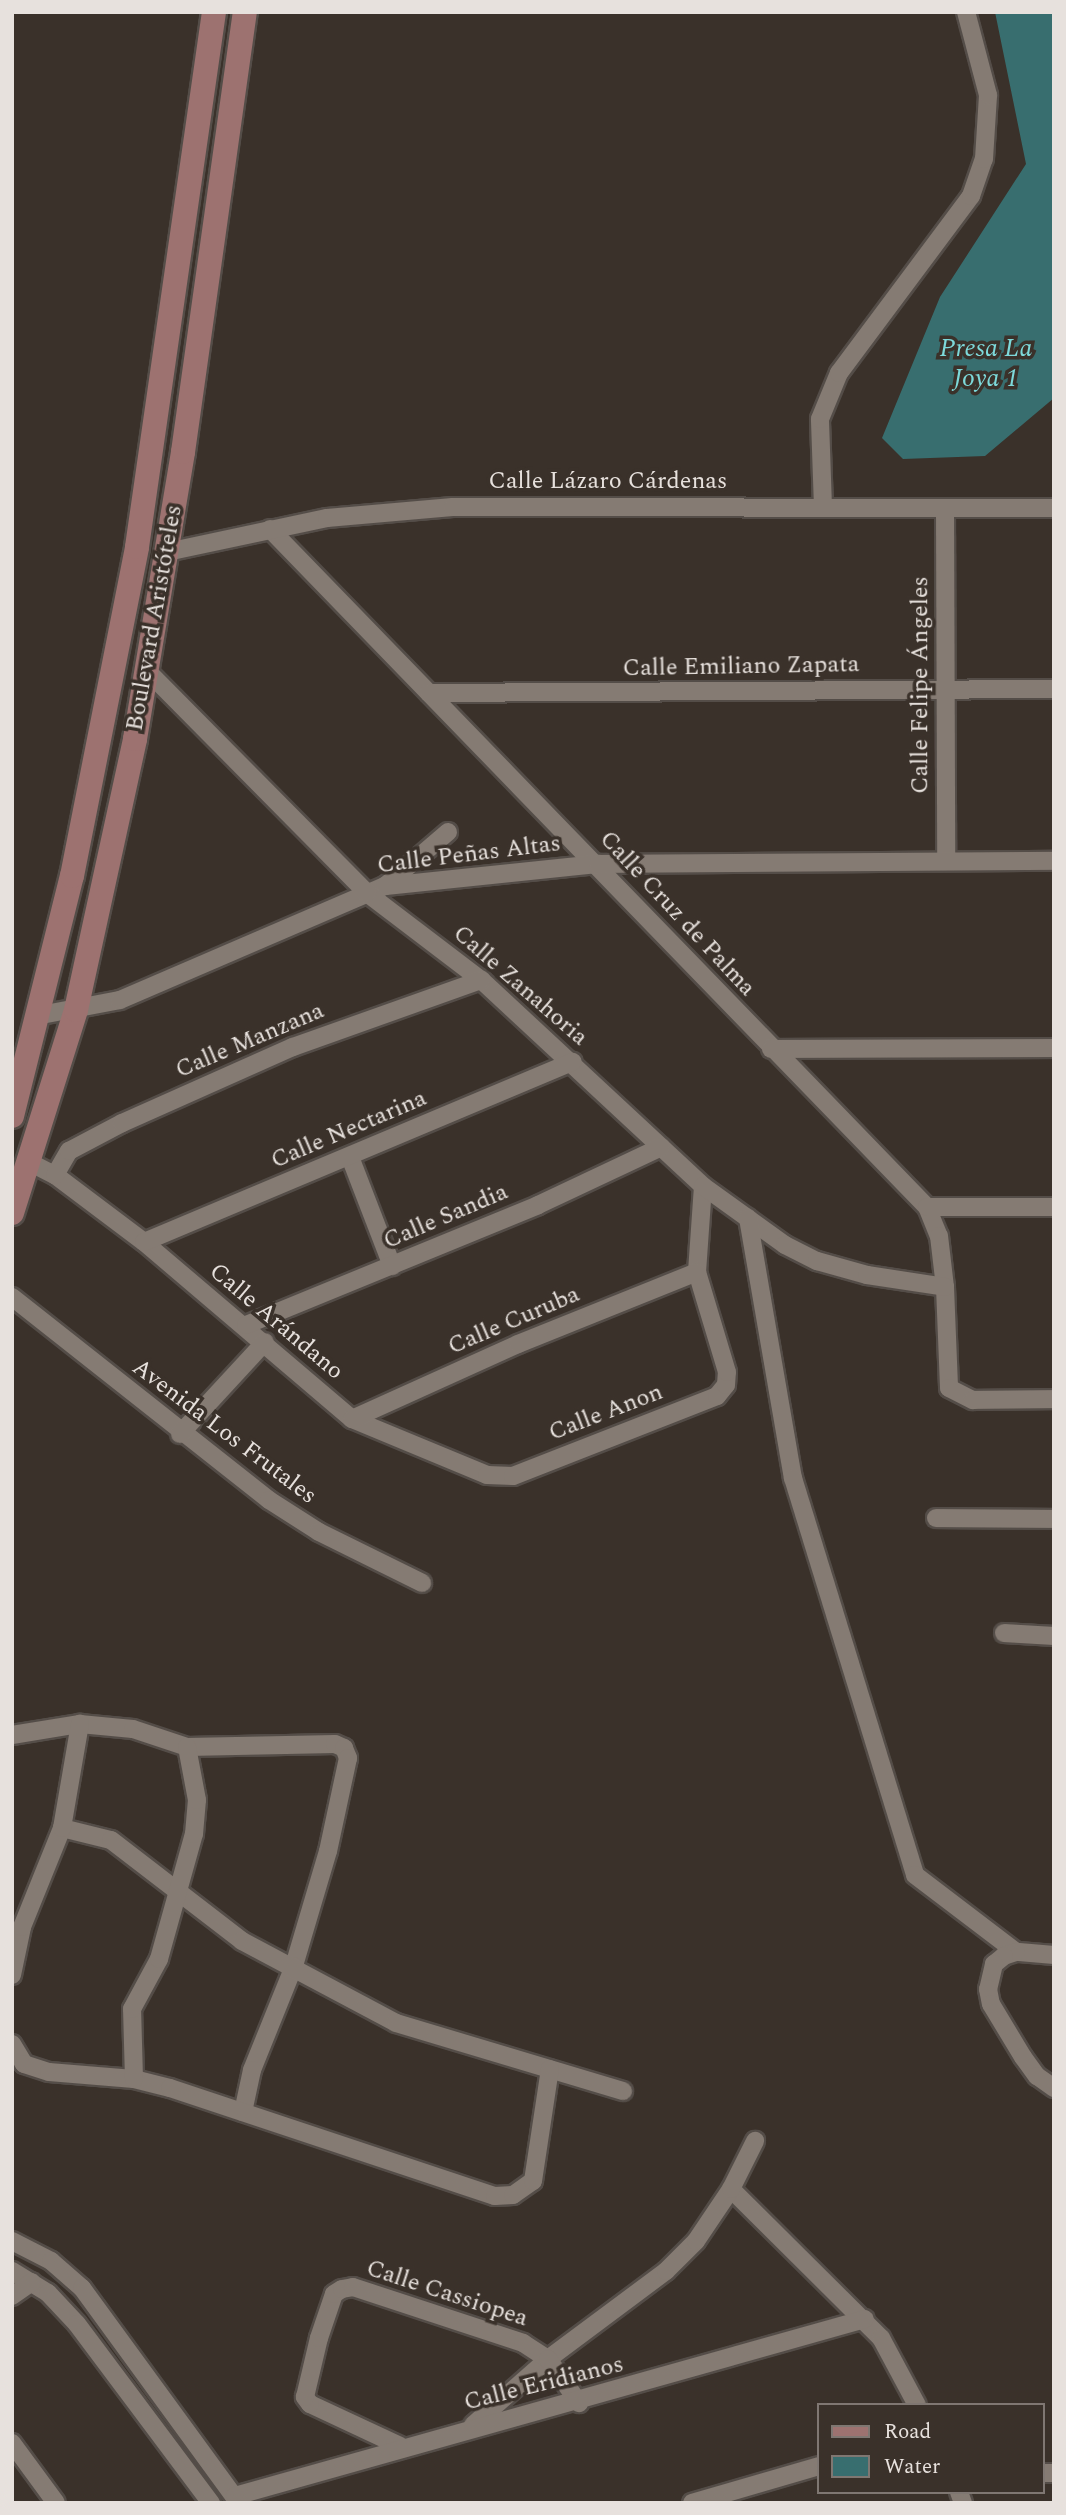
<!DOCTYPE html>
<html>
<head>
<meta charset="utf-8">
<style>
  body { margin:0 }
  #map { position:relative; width:1066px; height:2515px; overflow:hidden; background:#3a312a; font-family:Spectral,serif }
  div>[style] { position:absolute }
  .water>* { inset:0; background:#386e6f }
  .roads { filter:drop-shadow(2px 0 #544d48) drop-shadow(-2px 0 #544d48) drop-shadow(0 2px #544d48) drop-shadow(0 -2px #544d48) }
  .street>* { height:18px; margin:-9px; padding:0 9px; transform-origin:9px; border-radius:9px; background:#857b73 }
  .secondary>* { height:24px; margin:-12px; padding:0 12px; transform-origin:12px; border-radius:12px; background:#9d7270 }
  span { translate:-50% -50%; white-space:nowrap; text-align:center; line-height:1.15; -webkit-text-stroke:7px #3a312a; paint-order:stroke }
  .street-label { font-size:24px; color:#e7e1dd }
  .water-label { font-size:26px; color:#7dd9da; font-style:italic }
  .frame { position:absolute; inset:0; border:14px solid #e7e1dd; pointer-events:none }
  .legend { position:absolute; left:817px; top:2403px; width:228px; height:91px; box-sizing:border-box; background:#3a312a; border:2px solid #7f7772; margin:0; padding:9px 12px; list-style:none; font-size:21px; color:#e7e1dd }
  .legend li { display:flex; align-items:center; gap:14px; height:35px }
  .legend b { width:35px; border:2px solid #7f7772 }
</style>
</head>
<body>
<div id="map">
  <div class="water">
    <i style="clip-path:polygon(995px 12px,1054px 12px,1054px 398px,985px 456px,903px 459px,882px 438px,940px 297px,1026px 164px)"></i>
  </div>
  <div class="roads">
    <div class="street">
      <i style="left:823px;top:507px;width:88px;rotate:-92deg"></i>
      <i style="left:820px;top:419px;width:50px;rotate:-67.6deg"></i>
      <i style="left:839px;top:373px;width:221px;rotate:-53.3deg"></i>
      <i style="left:971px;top:196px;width:39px;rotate:-71deg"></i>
      <i style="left:984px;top:159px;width:64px;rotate:-86.4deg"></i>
      <i style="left:988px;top:95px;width:86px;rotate:-104.8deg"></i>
      <i style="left:945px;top:508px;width:353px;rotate:89.8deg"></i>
      <i style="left:270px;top:529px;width:944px;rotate:45.9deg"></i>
      <i style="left:927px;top:1207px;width:31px;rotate:68deg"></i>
      <i style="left:939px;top:1236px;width:51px;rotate:83.3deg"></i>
      <i style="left:945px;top:1287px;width:101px;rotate:87.7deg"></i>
      <i style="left:949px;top:1388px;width:27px;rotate:27deg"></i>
      <i style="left:973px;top:1400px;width:81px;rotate:-0.7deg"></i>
      <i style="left:167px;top:552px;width:164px;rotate:-12deg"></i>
      <i style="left:327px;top:518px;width:126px;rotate:-5deg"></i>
      <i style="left:453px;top:507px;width:601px;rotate:0.1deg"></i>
      <i style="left:429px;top:693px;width:625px;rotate:-0.37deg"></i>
      <i style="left:385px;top:886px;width:83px;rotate:-40.6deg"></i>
      <i style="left:41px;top:1015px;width:80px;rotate:-10.8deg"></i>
      <i style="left:120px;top:1000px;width:288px;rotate:-23.3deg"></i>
      <i style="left:385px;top:886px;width:214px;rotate:-5.9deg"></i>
      <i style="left:598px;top:864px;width:456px;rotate:-0.4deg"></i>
      <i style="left:771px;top:1049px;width:283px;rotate:-0.2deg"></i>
      <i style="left:350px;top:1157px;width:117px;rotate:68.9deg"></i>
      <i style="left:29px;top:1162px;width:29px;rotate:27deg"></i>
      <i style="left:55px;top:1175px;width:111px;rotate:37deg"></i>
      <i style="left:144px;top:1242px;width:273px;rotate:40.4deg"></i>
      <i style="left:352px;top:1419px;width:146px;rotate:22.5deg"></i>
      <i style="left:487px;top:1475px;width:26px;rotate:2deg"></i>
      <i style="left:513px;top:1476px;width:219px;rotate:-21.4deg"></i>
      <i style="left:717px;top:1396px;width:14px;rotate:-51deg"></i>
      <i style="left:726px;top:1385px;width:13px;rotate:-86deg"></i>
      <i style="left:727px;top:1372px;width:104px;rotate:-106.7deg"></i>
      <i style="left:697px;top:1272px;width:86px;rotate:-86deg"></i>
      <i style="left:703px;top:1186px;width:303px;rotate:-137.1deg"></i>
      <i style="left:481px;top:980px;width:143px;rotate:-142.7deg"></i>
      <i style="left:367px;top:893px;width:311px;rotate:-134.7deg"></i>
      <i style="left:55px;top:1175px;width:28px;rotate:-60deg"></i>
      <i style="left:69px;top:1151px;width:60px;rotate:-27.8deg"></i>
      <i style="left:122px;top:1123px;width:187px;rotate:-24deg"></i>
      <i style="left:293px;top:1047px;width:200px;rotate:-19.6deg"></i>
      <i style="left:703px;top:1186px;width:101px;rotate:35.7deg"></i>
      <i style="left:785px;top:1245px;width:36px;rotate:27deg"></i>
      <i style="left:817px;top:1261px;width:52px;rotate:15.6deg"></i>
      <i style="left:867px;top:1275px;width:79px;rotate:8.7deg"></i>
      <i style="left:927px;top:1207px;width:127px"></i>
      <i style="left:748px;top:1218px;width:264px;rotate:80.2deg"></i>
      <i style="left:793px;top:1478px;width:415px;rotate:72.9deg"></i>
      <i style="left:915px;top:1875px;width:127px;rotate:37.3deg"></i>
      <i style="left:144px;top:1242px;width:465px;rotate:-22.8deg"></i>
      <i style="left:12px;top:1297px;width:328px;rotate:38.3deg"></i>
      <i style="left:269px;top:1500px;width:59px;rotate:32.6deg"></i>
      <i style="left:319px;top:1532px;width:115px;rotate:26.3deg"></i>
      <i style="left:246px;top:1325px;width:316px;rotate:-22.3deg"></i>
      <i style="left:538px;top:1205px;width:136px;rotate:-25.2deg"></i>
      <i style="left:352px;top:1419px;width:182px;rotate:-24.3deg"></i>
      <i style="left:518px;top:1344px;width:193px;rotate:-21.9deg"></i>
      <i style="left:180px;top:1434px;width:125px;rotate:-47.3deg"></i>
      <i style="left:936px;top:1518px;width:118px;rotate:0.5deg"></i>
      <i style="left:1004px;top:1633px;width:50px;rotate:3.4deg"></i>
      <i style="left:12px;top:1735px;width:69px;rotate:-9.2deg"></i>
      <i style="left:80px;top:1724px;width:53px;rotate:5.4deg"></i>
      <i style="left:133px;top:1729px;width:57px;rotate:18.4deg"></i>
      <i style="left:187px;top:1747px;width:148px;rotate:-1.2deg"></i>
      <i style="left:335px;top:1744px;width:10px;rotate:24deg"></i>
      <i style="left:344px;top:1748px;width:11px;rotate:68deg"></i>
      <i style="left:348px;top:1758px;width:95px;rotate:102.1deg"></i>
      <i style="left:328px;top:1851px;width:120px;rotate:106.5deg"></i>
      <i style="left:294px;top:1966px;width:112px;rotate:112deg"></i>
      <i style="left:252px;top:2070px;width:43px;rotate:102.1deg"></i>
      <i style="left:62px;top:1828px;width:50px;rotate:13.8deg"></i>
      <i style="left:111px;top:1840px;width:165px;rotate:37.6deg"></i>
      <i style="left:242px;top:1941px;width:174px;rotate:28deg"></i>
      <i style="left:396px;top:2023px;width:237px;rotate:16.7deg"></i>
      <i style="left:1054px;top:1955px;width:38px;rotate:-175deg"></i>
      <i style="left:1016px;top:1952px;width:13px;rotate:162deg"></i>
      <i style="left:1004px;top:1956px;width:13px;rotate:141deg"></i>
      <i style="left:994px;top:1964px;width:26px;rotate:103deg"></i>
      <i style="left:988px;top:1989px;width:15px;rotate:79deg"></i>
      <i style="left:991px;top:2004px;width:62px;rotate:58.9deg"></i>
      <i style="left:1023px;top:2057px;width:24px;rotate:54deg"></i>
      <i style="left:1037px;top:2076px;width:21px;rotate:35deg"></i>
      <i style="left:12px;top:1975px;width:49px;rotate:-78.2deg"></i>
      <i style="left:22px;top:1927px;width:107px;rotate:-68deg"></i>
      <i style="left:62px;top:1828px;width:106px;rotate:-80.2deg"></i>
      <i style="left:12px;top:2044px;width:23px;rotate:59deg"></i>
      <i style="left:24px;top:2064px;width:26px;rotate:18deg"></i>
      <i style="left:49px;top:2072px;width:85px;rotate:4.7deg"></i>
      <i style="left:134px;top:2079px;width:37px;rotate:14deg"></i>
      <i style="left:170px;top:2088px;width:342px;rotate:18.4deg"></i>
      <i style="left:495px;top:2196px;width:18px;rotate:-3deg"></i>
      <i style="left:513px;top:2195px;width:24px;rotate:-35deg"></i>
      <i style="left:533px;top:2181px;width:113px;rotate:-81.4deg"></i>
      <i style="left:134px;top:2079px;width:70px;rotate:-91.6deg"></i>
      <i style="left:132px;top:2009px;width:57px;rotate:-61.6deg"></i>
      <i style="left:159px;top:1959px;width:130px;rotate:-74.4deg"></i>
      <i style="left:194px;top:1834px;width:34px;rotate:-85deg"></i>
      <i style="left:197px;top:1800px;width:54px;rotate:-100.7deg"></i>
      <i style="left:731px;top:2189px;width:211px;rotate:44.8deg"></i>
      <i style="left:881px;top:2338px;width:76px;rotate:61.8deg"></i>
      <i style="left:12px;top:2241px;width:44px;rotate:27.1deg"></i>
      <i style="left:51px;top:2261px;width:41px;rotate:41.1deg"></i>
      <i style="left:82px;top:2288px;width:266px;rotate:53.9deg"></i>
      <i style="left:12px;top:2271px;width:42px;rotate:31.4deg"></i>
      <i style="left:48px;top:2293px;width:42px;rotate:46.9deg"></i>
      <i style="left:77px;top:2324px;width:224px;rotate:53.2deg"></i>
      <i style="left:12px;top:2296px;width:24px;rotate:-35deg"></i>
      <i style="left:473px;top:2425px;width:100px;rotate:-41.3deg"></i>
      <i style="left:548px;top:2359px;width:147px;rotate:-36.7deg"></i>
      <i style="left:666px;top:2271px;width:42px;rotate:-45deg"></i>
      <i style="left:696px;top:2241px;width:63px;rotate:-56.1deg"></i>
      <i style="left:731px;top:2189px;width:54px;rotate:-63.4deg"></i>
      <i style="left:12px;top:2443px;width:74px;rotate:53.7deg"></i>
      <i style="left:400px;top:2446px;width:99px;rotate:-155deg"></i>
      <i style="left:310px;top:2404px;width:9px;rotate:-126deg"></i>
      <i style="left:305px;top:2397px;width:61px;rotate:-76.7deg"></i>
      <i style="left:319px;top:2338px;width:46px;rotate:-71.2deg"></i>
      <i style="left:334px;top:2294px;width:9px;rotate:-32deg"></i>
      <i style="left:342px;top:2289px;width:11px;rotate:-10deg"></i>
      <i style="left:353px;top:2287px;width:179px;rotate:18.2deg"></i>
      <i style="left:523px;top:2343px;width:30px;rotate:33deg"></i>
      <i style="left:548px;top:2359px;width:54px;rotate:54.8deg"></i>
      <i style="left:1043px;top:2473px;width:11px"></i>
      <i style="left:959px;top:2492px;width:12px;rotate:70deg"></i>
      <i style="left:235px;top:2496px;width:654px;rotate:-15.69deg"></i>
      <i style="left:692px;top:2503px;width:132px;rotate:-16.2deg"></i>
    </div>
    <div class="secondary">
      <i style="left:12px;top:1116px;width:247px;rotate:-76deg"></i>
      <i style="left:72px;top:876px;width:335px;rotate:-78.8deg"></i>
      <i style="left:137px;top:547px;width:541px;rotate:-81.81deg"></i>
      <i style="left:12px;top:1213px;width:213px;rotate:-72.5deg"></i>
      <i style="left:76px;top:1010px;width:277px;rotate:-77.7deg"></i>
      <i style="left:135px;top:739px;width:291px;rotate:-80.5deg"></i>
      <i style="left:183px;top:452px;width:444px;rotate:-82deg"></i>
    </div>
  </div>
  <div class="street-label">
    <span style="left:608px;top:482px">Calle Lázaro Cárdenas</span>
    <span style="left:155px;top:618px;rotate:-80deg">Boulevard Aristóteles</span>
    <span style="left:741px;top:667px;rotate:-1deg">Calle Emiliano Zapata</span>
    <span style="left:921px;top:685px;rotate:-90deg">Calle Felipe Ángeles</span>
    <span style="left:469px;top:855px;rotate:-7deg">Calle Peñas Altas</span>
    <span style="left:677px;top:914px;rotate:47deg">Calle Cruz de Palma</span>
    <span style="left:520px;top:986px;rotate:41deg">Calle Zanahoria</span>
    <span style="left:250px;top:1041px;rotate:-23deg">Calle Manzana</span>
    <span style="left:349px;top:1130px;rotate:-23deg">Calle Nectarina</span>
    <span style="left:446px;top:1217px;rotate:-23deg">Calle Sandia</span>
    <span style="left:514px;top:1321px;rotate:-23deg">Calle Curuba</span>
    <span style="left:276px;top:1322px;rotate:40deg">Calle Arándano</span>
    <span style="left:606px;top:1413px;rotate:-21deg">Calle Anon</span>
    <span style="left:224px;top:1432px;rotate:37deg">Avenida Los Frutales</span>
    <span style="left:447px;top:2294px;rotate:18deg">Calle Cassiopea</span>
    <span style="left:544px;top:2384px;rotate:-14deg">Calle Eridianos</span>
  </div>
  <div class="water-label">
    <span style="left:986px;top:364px">Presa La<br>Joya 1</span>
  </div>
  <div class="frame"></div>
  <ul class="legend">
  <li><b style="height:9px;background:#9d7270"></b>Road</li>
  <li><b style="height:19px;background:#386e6f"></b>Water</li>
  </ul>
</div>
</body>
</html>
